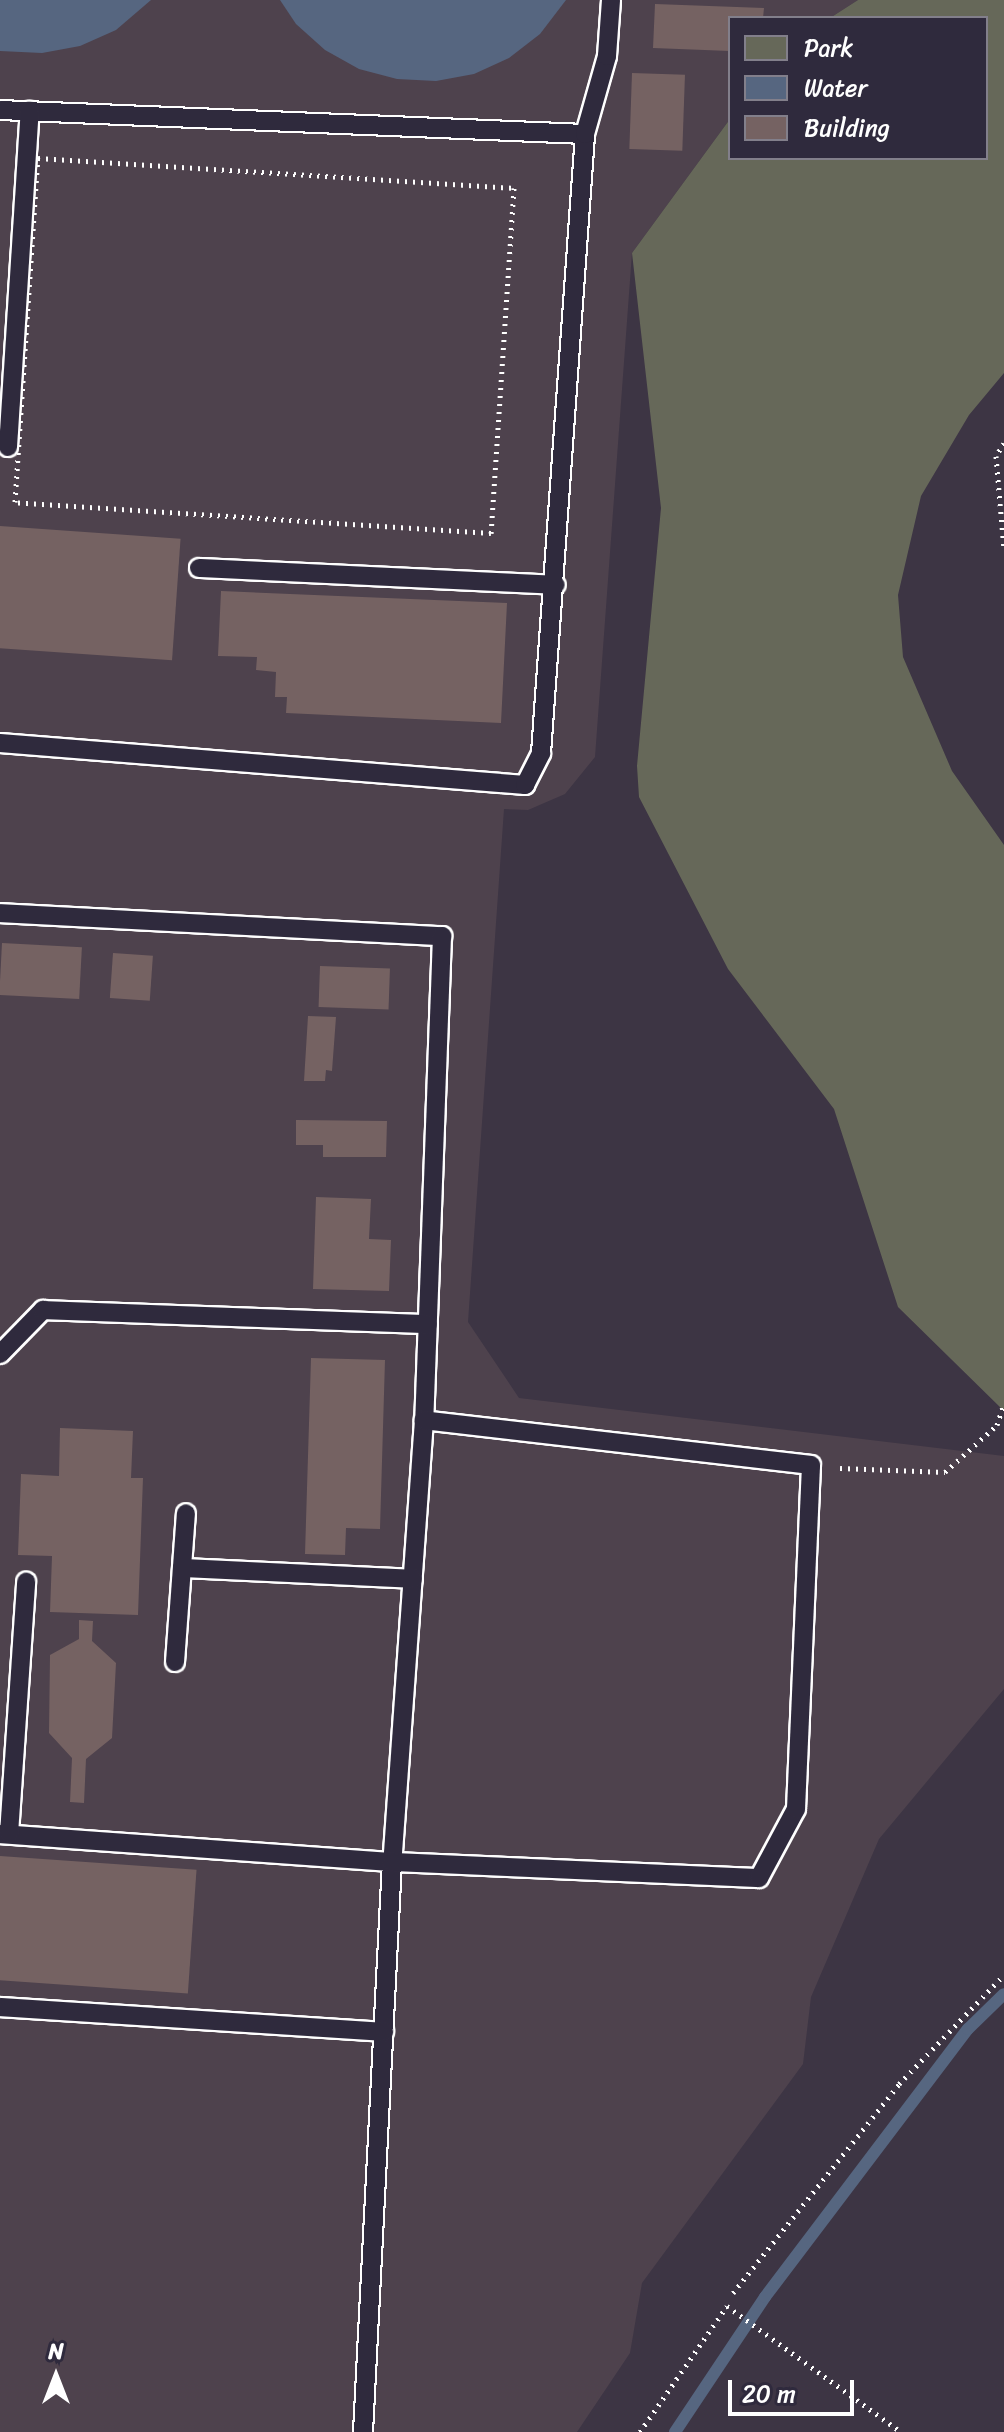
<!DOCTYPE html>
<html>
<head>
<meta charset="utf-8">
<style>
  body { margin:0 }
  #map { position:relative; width:1004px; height:2432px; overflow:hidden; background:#3d3544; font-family:Sriracha,sans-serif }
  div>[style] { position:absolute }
  .built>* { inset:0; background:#4e424d }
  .green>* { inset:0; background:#666859 }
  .water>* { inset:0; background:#566680 }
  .stream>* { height:12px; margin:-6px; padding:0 6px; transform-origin:6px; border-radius:6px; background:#566680 }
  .building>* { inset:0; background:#756262; transform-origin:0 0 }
  .path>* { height:5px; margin-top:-2.5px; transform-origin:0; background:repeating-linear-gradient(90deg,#fff 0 2px,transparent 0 8px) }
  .roads { filter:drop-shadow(2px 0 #fff) drop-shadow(-2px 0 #fff) drop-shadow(0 2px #fff) drop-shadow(0 -2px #fff) }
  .service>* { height:18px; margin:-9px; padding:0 9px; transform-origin:9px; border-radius:9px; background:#2f2a3d }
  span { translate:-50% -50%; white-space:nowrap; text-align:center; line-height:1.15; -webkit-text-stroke:6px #2f2a3d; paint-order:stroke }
  .legend { position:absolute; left:728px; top:16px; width:260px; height:144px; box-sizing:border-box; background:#2f2a3d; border:2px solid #827f8b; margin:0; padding:10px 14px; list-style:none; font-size:24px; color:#fff }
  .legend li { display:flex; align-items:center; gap:16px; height:40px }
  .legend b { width:40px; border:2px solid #827f8b }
  .north { position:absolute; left:16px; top:2336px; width:80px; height:80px; -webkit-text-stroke:6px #2f2a3d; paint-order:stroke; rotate:0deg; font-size:22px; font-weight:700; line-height:32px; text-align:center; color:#fff }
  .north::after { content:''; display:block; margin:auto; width:28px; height:36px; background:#fff; clip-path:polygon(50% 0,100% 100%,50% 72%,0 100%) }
  .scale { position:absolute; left:728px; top:2380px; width:126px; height:36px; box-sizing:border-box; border:4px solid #fff; border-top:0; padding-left:10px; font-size:24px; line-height:28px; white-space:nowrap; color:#fff; -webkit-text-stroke:6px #2f2a3d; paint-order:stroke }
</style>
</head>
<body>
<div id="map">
  <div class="built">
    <i style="clip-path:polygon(0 0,858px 0,830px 18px,730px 18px,730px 119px,632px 253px,595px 757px,565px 794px,528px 810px,504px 809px,468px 1322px,519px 1398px,1004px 1456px,1004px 1689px,879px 1839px,811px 1997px,803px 2064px,642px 2283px,630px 2353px,577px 2432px,0 2432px)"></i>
  </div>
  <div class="green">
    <i style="clip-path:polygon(858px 0,1004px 0,1004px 373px,969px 415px,921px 496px,898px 595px,903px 657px,952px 771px,1004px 845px,1004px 1411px,898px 1307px,834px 1109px,728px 969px,639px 797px,637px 766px,661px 508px,632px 253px,730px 119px,730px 158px,986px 158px,986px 18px,830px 18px)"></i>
  </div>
  <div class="water">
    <i style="clip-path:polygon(0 0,151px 0,116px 30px,80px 46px,42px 53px,0 51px)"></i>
    <i style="clip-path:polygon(280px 0,566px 0,540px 34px,509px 58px,474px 74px,436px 81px,397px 79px,359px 69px,325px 50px,296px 24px)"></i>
  </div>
  <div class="stream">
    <i style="left:675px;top:2432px;width:162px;rotate:-56.3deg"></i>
    <i style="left:765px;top:2297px;width:336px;rotate:-52.9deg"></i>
    <i style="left:968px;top:2029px;width:50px;rotate:-44.2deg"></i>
  </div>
  <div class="building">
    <i style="clip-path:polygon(655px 4px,764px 8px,763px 18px,730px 18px,730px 51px,653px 48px)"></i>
    <i style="left:632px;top:73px;width:53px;height:76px;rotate:2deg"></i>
    <i style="left:0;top:526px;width:181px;height:122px;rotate:4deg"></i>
    <i style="clip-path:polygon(221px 591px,507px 603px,501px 723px,286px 713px,287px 697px,275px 697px,276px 672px,256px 670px,257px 657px,218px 656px)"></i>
    <i style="left:2px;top:943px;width:80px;height:52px;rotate:3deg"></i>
    <i style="left:113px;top:953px;width:40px;height:45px;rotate:4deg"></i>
    <i style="left:320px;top:966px;width:70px;height:41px;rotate:2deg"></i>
    <i style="clip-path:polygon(308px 1016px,336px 1017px,332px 1071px,326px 1070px,325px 1081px,304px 1081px)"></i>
    <i style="clip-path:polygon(296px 1120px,387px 1121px,386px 1157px,323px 1157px,323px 1145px,296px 1145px)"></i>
    <i style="clip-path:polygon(316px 1197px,371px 1199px,369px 1239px,391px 1240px,389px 1291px,313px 1289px)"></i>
    <i style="clip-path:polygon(311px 1358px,385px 1360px,380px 1529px,346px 1528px,345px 1555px,305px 1554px)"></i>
    <i style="clip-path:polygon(60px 1428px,133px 1431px,131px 1478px,143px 1478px,138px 1615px,50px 1612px,52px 1556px,18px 1555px,21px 1474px,59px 1476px)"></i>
    <i style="clip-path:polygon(79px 1620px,93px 1621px,92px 1641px,116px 1663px,112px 1738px,86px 1759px,84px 1803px,70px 1802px,72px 1758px,49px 1733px,50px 1655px,79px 1639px)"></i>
    <i style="left:0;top:1856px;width:197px;height:124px;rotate:4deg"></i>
  </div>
  <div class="path">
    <i style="left:38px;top:158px;width:477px;rotate:3.6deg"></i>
    <i style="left:514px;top:188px;width:346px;rotate:93.8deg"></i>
    <i style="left:491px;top:533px;width:477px;rotate:-176.3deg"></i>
    <i style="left:15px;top:502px;width:345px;rotate:-86.2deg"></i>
    <i style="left:1004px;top:443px;width:15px;rotate:122deg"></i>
    <i style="left:996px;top:456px;width:94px;rotate:85.1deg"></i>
    <i style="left:840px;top:1468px;width:105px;rotate:2.2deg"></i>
    <i style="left:945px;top:1472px;width:70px;rotate:-42.1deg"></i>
    <i style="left:997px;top:1425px;width:23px;rotate:-72deg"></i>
    <i style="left:733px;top:2293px;width:267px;rotate:-51.5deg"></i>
    <i style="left:899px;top:2084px;width:151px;rotate:-46.1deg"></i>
    <i style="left:640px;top:2432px;width:153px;rotate:-55.4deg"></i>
    <i style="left:727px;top:2306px;width:215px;rotate:35.9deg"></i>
  </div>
  <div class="roads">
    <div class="service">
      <i style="left:0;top:110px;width:585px;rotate:2.35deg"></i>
      <i style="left:8px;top:447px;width:337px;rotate:-86.3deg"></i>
      <i style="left:199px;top:568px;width:357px;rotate:2.7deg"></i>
      <i style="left:0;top:743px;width:527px;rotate:4.57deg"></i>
      <i style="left:525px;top:785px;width:36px;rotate:-63deg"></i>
      <i style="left:541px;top:753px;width:621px;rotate:-85.93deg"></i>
      <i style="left:585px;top:134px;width:81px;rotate:-74.2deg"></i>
      <i style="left:607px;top:56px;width:56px;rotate:-85.9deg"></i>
      <i style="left:0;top:913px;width:443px;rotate:3deg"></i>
      <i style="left:442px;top:936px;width:484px;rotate:92.1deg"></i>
      <i style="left:424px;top:1420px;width:443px;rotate:94.1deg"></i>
      <i style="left:392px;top:1862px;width:571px;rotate:92.91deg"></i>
      <i style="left:0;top:1354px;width:62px;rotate:-45.7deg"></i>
      <i style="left:43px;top:1310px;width:385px;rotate:2.1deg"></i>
      <i style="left:182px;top:1568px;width:231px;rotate:2.7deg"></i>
      <i style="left:175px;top:1662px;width:149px;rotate:-85.8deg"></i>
      <i style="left:0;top:1834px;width:393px;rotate:4.1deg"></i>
      <i style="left:392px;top:1862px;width:367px;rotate:2.5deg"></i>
      <i style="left:759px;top:1878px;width:78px;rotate:-61.8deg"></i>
      <i style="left:796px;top:1809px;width:344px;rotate:-87.5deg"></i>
      <i style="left:811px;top:1465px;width:390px;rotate:-173.4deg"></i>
      <i style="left:9px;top:1834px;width:253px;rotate:-86.1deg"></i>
      <i style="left:0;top:2007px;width:385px;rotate:3.7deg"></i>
    </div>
  </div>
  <ul class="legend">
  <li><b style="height:22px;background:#666859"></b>Park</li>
  <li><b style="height:22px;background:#566680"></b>Water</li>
  <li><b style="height:22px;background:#756262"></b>Building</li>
  </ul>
  <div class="north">N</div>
  <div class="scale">20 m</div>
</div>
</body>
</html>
